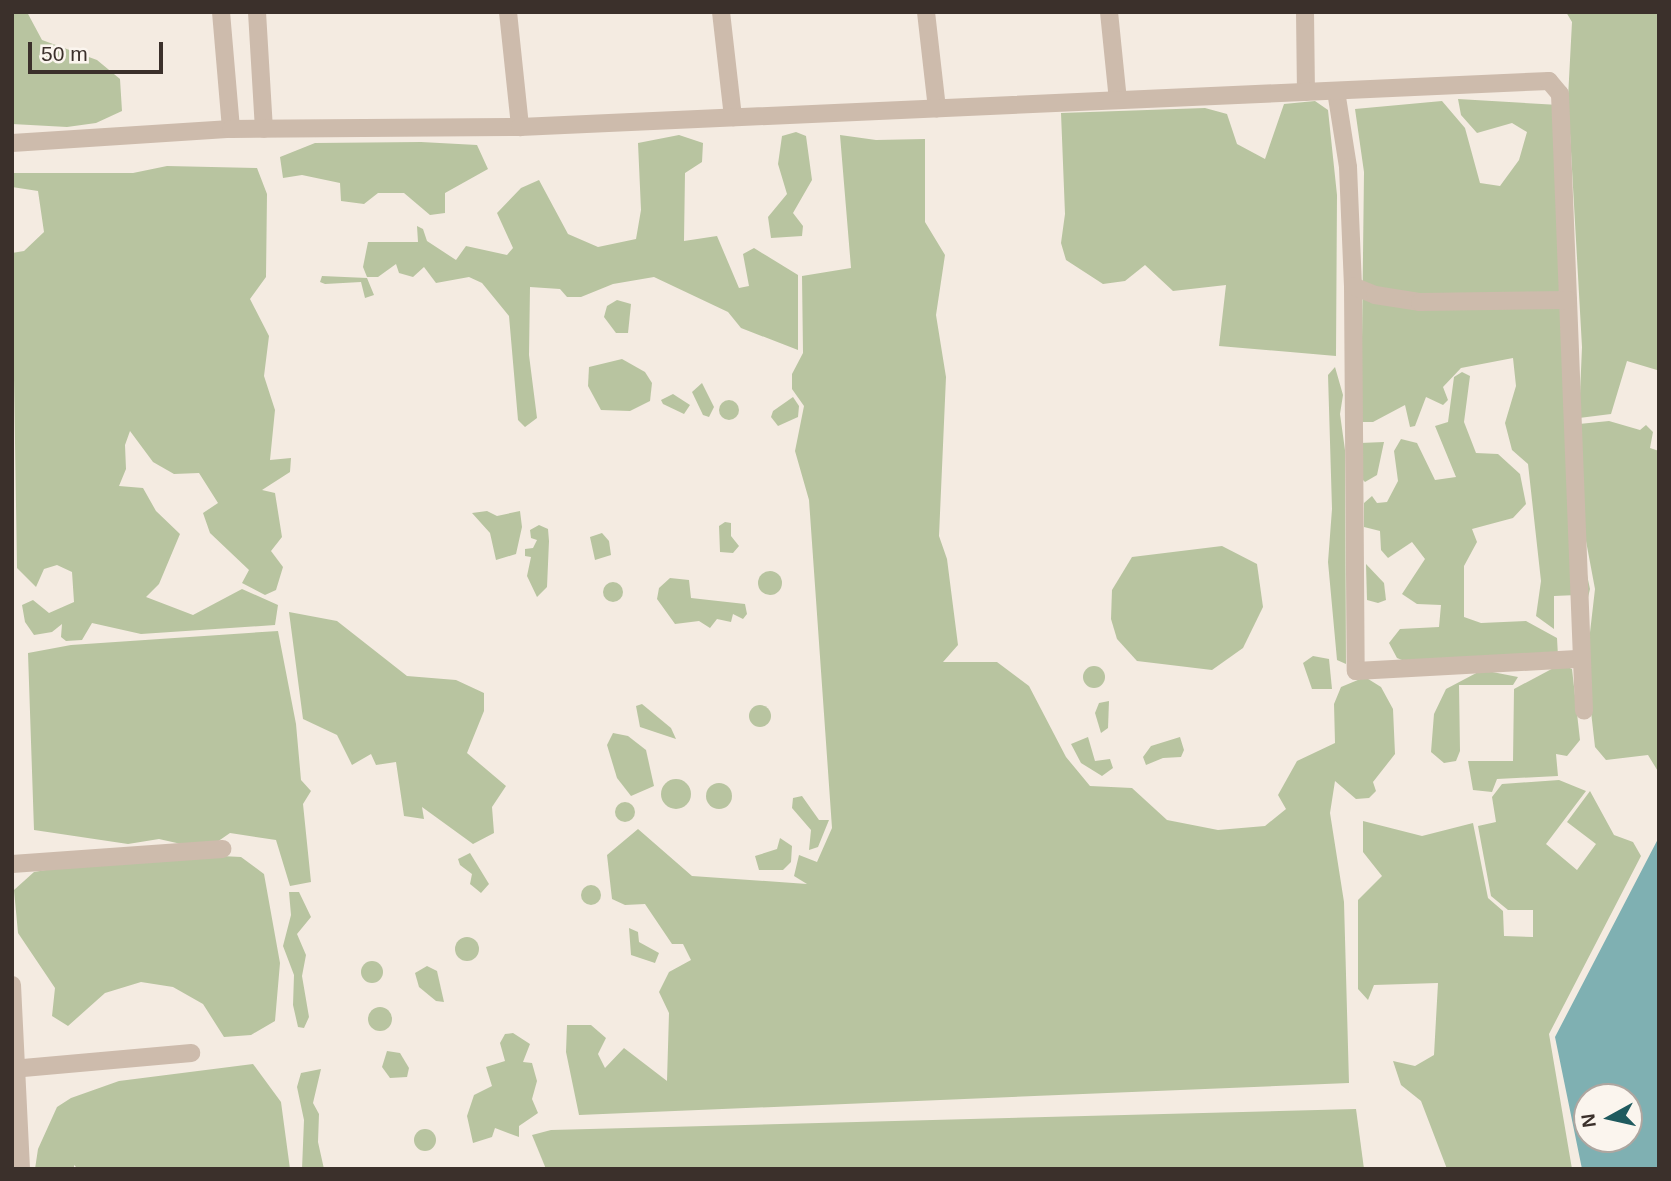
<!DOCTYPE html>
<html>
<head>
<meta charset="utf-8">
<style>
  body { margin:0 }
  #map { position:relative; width:1671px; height:1181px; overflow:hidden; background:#f4ebe1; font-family:Arial,sans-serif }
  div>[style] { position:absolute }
  .green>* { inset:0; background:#b8c4a0 }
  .round { border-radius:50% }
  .water>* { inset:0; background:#7fb0b2 }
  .minor>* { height:18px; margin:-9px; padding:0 9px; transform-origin:9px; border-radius:9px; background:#cdbbac }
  span { translate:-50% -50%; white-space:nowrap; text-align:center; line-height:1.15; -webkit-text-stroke:5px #fbf5ee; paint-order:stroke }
  .frame { position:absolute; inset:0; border:14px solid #3b302b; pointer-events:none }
  .north { position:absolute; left:1573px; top:1083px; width:70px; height:70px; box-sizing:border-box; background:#fbf5ee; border:2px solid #aea6a0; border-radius:50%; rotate:262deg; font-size:19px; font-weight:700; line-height:28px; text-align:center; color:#3b302b }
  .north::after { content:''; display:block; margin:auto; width:24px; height:32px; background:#1f5a5e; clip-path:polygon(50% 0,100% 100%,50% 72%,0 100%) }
  .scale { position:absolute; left:28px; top:42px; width:135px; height:32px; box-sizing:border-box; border:4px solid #3b302b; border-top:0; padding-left:9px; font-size:21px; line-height:24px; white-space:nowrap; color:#3b302b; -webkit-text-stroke:5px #fbf5ee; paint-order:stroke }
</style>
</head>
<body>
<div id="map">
  <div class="green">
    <i style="clip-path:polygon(12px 12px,27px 12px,42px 40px,97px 60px,120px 79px,122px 111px,96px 123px,67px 127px,12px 124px)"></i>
    <i style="clip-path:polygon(1566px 12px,1659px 12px,1659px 384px,1657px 370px,1627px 361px,1611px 414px,1579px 418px,1582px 347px,1568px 98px,1572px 22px)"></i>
    <i style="clip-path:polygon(1458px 99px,1559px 105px,1570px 494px,1590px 589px,1586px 606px,1577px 595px,1554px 596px,1554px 629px,1536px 616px,1541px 581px,1528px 464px,1512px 450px,1505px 423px,1516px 386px,1513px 358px,1461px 368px,1443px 387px,1448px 400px,1443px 405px,1426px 397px,1415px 426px,1410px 427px,1405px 405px,1373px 422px,1361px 422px,1364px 172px,1355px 109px,1442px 101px,1465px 128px,1480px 183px,1500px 186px,1519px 160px,1527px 132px,1512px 123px,1477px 133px,1461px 115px)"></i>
    <i style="clip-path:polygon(1315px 101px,1328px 110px,1337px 195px,1336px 356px,1219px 346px,1226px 285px,1173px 291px,1145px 265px,1125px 281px,1103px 284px,1066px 260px,1061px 243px,1065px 214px,1061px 113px,1205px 108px,1227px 114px,1237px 144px,1265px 159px,1284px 104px)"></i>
    <i style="clip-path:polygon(796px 132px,806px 136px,812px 180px,793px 213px,803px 226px,802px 236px,771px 238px,768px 217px,787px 194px,778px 164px,782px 136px)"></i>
    <i style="clip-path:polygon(679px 135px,703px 143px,702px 162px,685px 173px,684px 241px,717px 236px,739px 288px,749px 286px,743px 254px,754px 248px,798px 275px,798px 350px,741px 328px,728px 312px,654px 277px,613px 284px,581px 297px,567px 297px,560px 289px,530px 287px,529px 355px,537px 418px,525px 427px,518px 420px,509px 316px,482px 283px,469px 277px,436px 283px,424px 267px,413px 277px,399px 273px,396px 264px,378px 277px,367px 277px,363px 267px,368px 242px,418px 242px,417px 226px,423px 229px,427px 241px,456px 260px,466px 246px,507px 255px,513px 248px,497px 213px,521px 188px,539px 180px,568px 234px,598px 247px,636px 239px,641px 210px,638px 143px)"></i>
    <i style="clip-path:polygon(840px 135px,876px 140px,925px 139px,925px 222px,945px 255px,936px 315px,946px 377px,939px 536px,947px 559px,958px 645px,943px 662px,997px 662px,1029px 686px,1066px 757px,1090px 786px,1132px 788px,1167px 820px,1218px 830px,1265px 826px,1286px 809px,1278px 795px,1297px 761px,1335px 743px,1334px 704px,1341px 687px,1365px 677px,1381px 687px,1393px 709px,1395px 754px,1373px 782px,1376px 791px,1369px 798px,1356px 799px,1335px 781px,1330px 813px,1344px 902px,1349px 1083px,579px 1115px,566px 1052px,567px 1025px,591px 1025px,606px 1038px,598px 1054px,605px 1068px,624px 1048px,667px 1081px,669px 1013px,659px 992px,669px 972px,691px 960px,683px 944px,672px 944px,645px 904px,625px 905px,612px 899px,607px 855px,638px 829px,692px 876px,807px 884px,794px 876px,799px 855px,817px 862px,832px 828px,809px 500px,795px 451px,804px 406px,792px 389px,792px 374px,803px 353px,802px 276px,851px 268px)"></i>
    <i style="clip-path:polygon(421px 142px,477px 145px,488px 169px,445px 193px,445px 213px,430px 215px,404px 193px,378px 193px,364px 204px,341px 201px,340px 183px,302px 175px,283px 178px,280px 157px,315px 143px)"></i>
    <i style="clip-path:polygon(167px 166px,257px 168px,267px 194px,266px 277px,250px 299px,269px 336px,264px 376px,275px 410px,270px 460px,291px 458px,290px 472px,262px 490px,275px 493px,282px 537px,271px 551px,283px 567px,276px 590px,265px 595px,242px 583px,249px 570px,210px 533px,203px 513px,218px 503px,199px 473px,174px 474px,153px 462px,130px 431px,125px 445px,126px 469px,119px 486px,143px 488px,156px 511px,180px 534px,159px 584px,146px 597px,193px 615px,242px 589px,278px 605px,275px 625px,141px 634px,92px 623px,82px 640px,66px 641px,61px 637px,62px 624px,52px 632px,34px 635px,25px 622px,22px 605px,33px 600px,49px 613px,74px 602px,72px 572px,57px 565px,44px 569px,36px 587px,17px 568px,12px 253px,24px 251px,44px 232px,38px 191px,12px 187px,12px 173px,133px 173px)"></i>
    <i style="clip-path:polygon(322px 276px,367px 278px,374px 295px,365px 298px,361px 282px,325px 284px,320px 282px)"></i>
    <i style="clip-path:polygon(617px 300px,631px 304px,628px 333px,616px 333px,604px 317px,607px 306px)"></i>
    <i style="clip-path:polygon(622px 359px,645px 372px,652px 383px,650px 401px,630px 411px,601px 410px,588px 386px,589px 367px)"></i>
    <i style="clip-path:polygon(1335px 367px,1343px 395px,1340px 414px,1345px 450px,1346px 664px,1337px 660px,1328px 562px,1332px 509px,1328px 375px)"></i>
    <i style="clip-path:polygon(1462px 372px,1470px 376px,1464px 422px,1476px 453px,1498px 454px,1520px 474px,1526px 504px,1513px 518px,1472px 529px,1477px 542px,1464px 566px,1464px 617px,1481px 623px,1526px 621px,1557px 638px,1558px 656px,1407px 662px,1397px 658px,1389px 643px,1400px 629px,1439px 627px,1441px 605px,1417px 604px,1402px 594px,1425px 559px,1412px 542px,1388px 558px,1381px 550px,1380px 531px,1364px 527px,1364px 503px,1372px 496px,1377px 503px,1387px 502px,1398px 481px,1394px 451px,1401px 439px,1417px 443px,1435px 480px,1456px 477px,1435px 426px,1448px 422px,1454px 377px)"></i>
    <i style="clip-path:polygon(702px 383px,714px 407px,709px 417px,703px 415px,692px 392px)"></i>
    <i style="clip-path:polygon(673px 394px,690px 405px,684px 414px,663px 404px,661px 400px)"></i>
    <i style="clip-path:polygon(793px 397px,799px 406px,798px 417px,778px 426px,771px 417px,773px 411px)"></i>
    <i class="round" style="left:719px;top:400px;width:20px;height:20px"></i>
    <i style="clip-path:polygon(1609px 421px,1640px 430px,1646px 425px,1653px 432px,1650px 448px,1659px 451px,1659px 773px,1648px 755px,1606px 760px,1595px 747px,1586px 667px,1595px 589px,1577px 493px,1579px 424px)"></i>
    <i style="clip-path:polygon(1384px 442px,1377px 475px,1365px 482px,1358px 475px,1360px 443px)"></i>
    <i style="clip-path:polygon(487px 511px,497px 516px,520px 511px,522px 527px,516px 554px,496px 560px,490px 533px,472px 513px)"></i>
    <i style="clip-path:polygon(725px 522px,731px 523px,731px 536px,739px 546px,733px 553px,720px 552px,719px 526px)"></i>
    <i style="clip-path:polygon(539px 525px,548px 529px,549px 541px,547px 587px,537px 597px,527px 576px,531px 557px,525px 556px,525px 549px,533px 548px,537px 540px,531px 538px,530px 530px)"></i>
    <i style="clip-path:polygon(602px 533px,609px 541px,611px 555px,595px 560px,590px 537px)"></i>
    <i style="clip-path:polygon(1222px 546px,1257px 564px,1263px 607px,1243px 648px,1212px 670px,1137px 661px,1117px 639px,1111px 619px,1112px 590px,1132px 557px)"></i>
    <i style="clip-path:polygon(1366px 564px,1384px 583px,1386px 600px,1378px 603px,1367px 600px)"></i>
    <i class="round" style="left:758px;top:571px;width:24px;height:24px"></i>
    <i style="clip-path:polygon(670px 578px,689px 580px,691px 598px,745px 604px,747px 614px,743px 619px,733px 614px,731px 622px,717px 619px,710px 628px,699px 621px,675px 624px,657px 599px,659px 588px)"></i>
    <i class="round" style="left:603px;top:582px;width:20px;height:20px"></i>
    <i style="clip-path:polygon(289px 612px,337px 621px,407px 676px,456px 680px,484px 693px,484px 711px,467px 753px,506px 786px,492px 807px,494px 833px,473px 844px,422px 807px,424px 819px,404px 816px,396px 762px,376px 765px,371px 754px,352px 765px,337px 735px,303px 719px)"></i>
    <i style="clip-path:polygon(278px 631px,296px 724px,301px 780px,311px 791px,303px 804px,311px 882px,290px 886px,276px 840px,230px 833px,217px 842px,190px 846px,159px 839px,128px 844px,34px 830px,28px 653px,71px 645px)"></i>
    <i style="clip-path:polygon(1313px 656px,1329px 659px,1332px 689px,1312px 689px,1303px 663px)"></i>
    <i style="clip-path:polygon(1561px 664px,1572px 669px,1580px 740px,1567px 756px,1556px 754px,1558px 776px,1497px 779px,1492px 792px,1473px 790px,1468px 761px,1513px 761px,1514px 689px)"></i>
    <i class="round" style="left:1083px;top:666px;width:22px;height:22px"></i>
    <i style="clip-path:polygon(1482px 670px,1518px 677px,1513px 685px,1459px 685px,1460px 751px,1456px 761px,1444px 763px,1431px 752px,1434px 714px,1446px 689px)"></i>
    <i style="clip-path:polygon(1109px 701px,1108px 728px,1101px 733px,1095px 713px,1099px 703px)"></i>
    <i style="clip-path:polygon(642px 704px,671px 728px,676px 739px,640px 727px,636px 706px)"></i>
    <i class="round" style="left:749px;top:705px;width:22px;height:22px"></i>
    <i style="clip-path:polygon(613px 733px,628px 736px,646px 750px,654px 786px,631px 796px,617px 778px,607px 745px)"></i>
    <i style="clip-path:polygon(1088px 737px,1095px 761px,1110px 759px,1113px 768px,1102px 776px,1081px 763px,1071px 744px)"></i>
    <i style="clip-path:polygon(1180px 737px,1184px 750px,1181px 757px,1163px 758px,1146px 765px,1143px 757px,1151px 746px)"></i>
    <i class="round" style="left:661px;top:779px;width:30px;height:30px"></i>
    <i style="clip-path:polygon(1559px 780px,1586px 791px,1546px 844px,1577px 870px,1596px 844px,1567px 822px,1590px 791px,1614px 835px,1633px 842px,1641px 856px,1549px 1034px,1572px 1169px,1447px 1169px,1421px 1101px,1401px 1085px,1393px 1061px,1415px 1066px,1434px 1055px,1438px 983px,1374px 985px,1368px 1000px,1358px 989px,1358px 900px,1382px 876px,1363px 852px,1363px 821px,1422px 836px,1473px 823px,1488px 898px,1503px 911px,1504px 936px,1533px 937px,1533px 910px,1508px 910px,1491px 896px,1478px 826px,1496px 822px,1492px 797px,1502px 784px)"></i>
    <i class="round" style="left:706px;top:783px;width:26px;height:26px"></i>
    <i style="clip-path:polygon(802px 796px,819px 820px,829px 820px,818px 847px,809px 850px,811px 830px,792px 808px,793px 798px)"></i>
    <i class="round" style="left:615px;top:802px;width:20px;height:20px"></i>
    <i style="clip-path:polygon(780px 838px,792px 846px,791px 862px,783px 870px,759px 870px,755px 856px,777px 849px)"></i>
    <i style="clip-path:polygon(470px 853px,489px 884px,481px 893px,470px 884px,472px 874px,460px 865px,458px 859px)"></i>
    <i style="clip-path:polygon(202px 855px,241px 857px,264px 874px,280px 963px,275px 1021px,251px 1035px,224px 1037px,203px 1004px,173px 987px,141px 982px,105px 993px,68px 1026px,52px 1016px,55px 988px,18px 933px,14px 890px,34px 872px,69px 866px)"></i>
    <i class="round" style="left:581px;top:885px;width:20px;height:20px"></i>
    <i style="clip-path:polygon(289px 892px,299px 892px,311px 917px,297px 934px,306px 955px,302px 976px,309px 1017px,304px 1028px,298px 1027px,293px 1005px,294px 975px,283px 946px,291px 915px)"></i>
    <i style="clip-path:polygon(629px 928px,638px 932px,639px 942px,659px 953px,655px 963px,631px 955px)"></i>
    <i class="round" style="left:455px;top:937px;width:24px;height:24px"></i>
    <i class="round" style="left:361px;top:961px;width:22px;height:22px"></i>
    <i style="clip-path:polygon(427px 966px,437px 971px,444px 1002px,436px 1001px,419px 987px,415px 973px)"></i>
    <i class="round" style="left:368px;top:1007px;width:24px;height:24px"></i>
    <i style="clip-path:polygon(513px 1033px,530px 1044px,523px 1062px,532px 1063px,537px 1081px,532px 1099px,538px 1113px,519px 1126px,519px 1137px,495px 1128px,492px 1137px,473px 1143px,467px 1116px,474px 1095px,492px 1086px,486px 1067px,505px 1061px,500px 1043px,505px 1034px)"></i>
    <i style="clip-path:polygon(387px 1051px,400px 1053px,409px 1068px,407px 1077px,390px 1078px,382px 1067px)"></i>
    <i style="clip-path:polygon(253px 1064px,281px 1102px,290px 1169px,78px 1169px,74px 1165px,74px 1169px,35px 1169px,38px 1149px,57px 1107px,71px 1098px,119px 1081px)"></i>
    <i style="clip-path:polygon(321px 1069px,313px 1103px,319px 1114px,318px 1142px,324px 1169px,302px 1169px,304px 1120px,297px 1087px,301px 1073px)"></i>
    <i style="clip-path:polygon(1356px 1109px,1364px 1169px,546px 1169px,532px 1135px,551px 1130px)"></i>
    <i class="round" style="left:414px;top:1129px;width:22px;height:22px"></i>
  </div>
  <div class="water">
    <i style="clip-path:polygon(evenodd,1659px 837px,1659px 1169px,1582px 1169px,1555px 1037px,1659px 837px,1587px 1097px,1629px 1097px,1629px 1139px,1587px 1139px,1587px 1097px)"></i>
  </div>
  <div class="minor">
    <i style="left:221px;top:12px;width:117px;rotate:85.1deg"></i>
    <i style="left:257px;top:12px;width:117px;rotate:86.6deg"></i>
    <i style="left:508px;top:12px;width:116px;rotate:84deg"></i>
    <i style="left:721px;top:12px;width:106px;rotate:83.5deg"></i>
    <i style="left:926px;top:12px;width:97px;rotate:83.5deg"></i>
    <i style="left:1109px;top:12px;width:88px;rotate:84.2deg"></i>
    <i style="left:1305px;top:12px;width:80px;rotate:89.3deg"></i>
    <i style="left:1336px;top:91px;width:77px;rotate:81deg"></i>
    <i style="left:1348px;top:167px;width:119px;rotate:87.6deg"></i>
    <i style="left:1353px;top:286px;width:385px;rotate:89.6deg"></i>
    <i style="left:1356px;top:671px;width:225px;rotate:-3.1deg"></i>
    <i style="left:12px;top:143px;width:219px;rotate:-3.7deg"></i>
    <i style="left:231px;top:129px;width:289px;rotate:-0.4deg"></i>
    <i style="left:520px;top:127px;width:1030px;rotate:-2.56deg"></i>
    <i style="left:1549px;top:81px;width:17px;rotate:50deg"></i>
    <i style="left:1560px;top:94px;width:617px;rotate:87.77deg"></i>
    <i style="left:1353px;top:286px;width:24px;rotate:22deg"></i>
    <i style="left:1375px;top:295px;width:46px;rotate:8.8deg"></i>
    <i style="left:1420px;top:302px;width:148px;rotate:-0.8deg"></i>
    <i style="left:12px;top:864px;width:211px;rotate:-4.1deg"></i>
    <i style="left:12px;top:985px;width:184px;rotate:87.2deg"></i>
    <i style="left:12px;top:1069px;width:180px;rotate:-5.1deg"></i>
  </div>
  <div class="frame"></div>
  <div class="north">N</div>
  <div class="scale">50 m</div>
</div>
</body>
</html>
